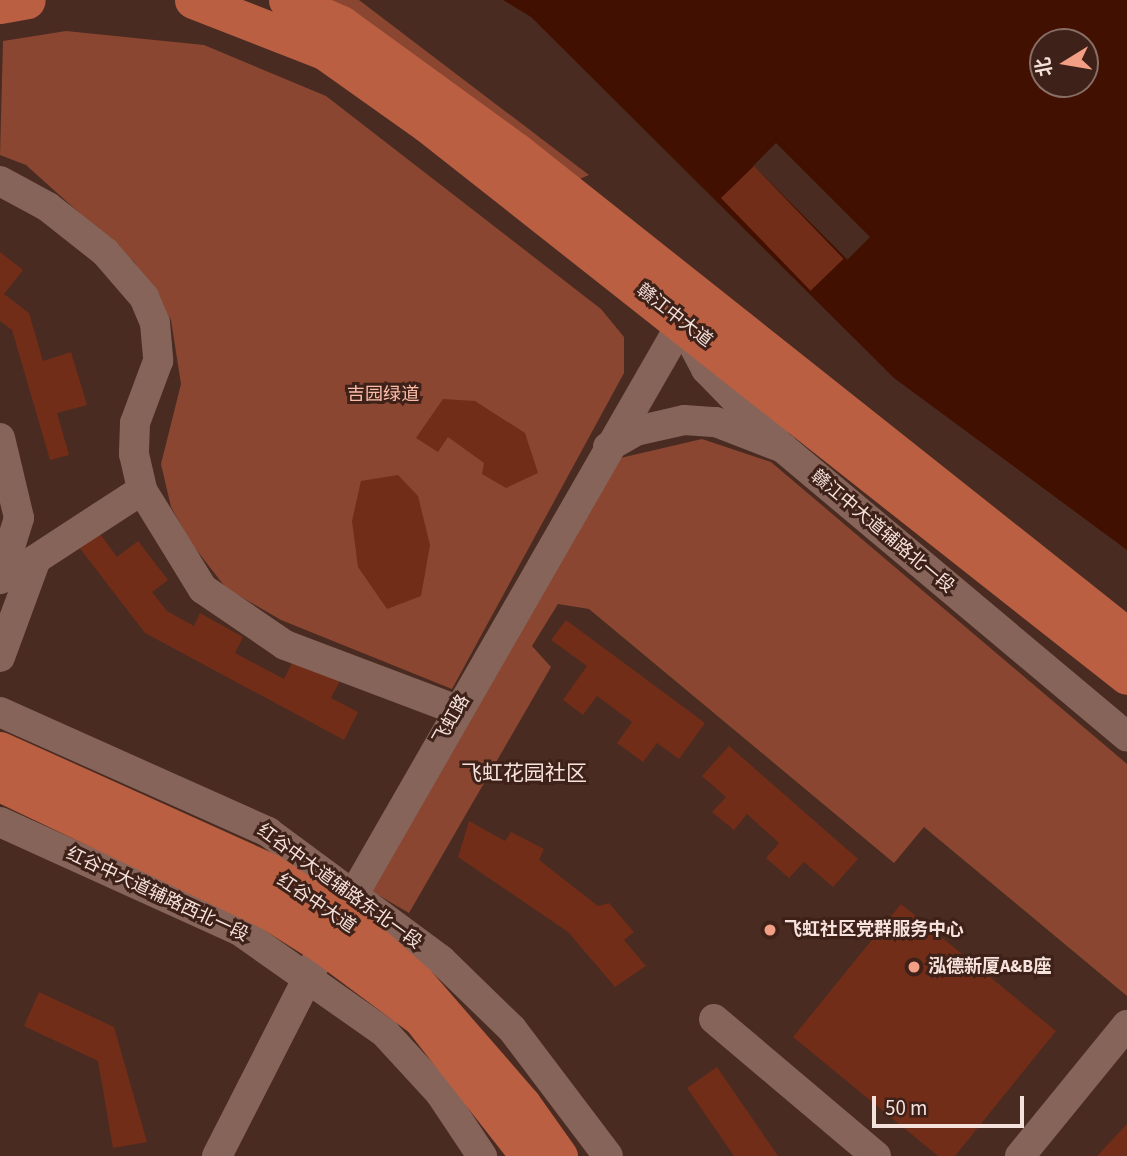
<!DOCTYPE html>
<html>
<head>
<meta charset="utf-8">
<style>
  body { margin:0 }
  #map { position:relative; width:1127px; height:1156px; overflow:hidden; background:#492b22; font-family:"Source Sans 3","Noto Sans SC",sans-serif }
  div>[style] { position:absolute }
  .green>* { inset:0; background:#8a4630 }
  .water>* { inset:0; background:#421001 }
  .pier>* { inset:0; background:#492b22; transform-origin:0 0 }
  .building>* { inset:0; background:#712d18; transform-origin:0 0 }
  .minor>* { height:30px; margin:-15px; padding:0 15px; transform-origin:15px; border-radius:15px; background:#866459 }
  .major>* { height:37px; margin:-18.5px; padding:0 18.5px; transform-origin:18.5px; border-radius:18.5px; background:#ba5f42 }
  .dots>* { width:19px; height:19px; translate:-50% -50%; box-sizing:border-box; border:4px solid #3e2118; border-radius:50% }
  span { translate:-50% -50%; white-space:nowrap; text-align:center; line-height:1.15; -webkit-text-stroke:6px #3e2118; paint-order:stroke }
  .street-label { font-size:18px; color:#f6e2dc }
  .park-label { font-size:18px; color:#fcbca8 }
  .poi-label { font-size:18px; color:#f6e2dc; font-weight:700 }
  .left { translate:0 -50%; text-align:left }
  .quarter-label { font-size:21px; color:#f6e2dc }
  .north { position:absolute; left:1029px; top:28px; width:70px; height:70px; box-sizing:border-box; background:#3e2118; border:2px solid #886e66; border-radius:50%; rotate:259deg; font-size:19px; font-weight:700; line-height:28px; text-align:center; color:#f6e2dc }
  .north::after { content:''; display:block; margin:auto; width:24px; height:32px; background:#f39f85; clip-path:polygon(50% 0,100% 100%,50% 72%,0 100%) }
  .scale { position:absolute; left:872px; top:1096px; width:152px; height:32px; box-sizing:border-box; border:4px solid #f6e2dc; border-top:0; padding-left:9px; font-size:21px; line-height:24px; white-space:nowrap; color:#f6e2dc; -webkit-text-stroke:5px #3e2118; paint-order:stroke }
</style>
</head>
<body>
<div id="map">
  <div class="green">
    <i style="clip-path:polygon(322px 0,359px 0,589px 175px,575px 181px)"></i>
    <i style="clip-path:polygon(66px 31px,204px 45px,326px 96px,601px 309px,624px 337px,624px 373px,452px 689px,281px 620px,226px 588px,191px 543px,171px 507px,161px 464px,181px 384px,171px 320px,134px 262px,26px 165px,0 155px,3px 41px)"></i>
    <i style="clip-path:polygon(702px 439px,771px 462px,1127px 764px,1127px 996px,924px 827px,894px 863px,589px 609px,558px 604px,532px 646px,551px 667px,409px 913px,368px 889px,616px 459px)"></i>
  </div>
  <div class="water">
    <i style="clip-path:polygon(evenodd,503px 0,1127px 0,1127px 550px,894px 378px,531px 17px,503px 0,1043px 42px,1085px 42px,1085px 84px,1043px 84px,1043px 42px)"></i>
  </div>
  <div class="pier">
    <i style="left:776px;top:143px;width:133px;height:32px;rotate:45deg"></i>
  </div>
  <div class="building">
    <i style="left:754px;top:166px;width:129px;height:46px;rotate:46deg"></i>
    <i style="clip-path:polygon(0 252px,23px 270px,4px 294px,29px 313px,43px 361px,71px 352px,87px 405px,57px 413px,69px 455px,50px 460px,12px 330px,0 321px)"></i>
    <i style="clip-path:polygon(443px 399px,475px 401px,525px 433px,538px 473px,506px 488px,482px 474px,484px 463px,448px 437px,438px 452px,416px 438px)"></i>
    <i style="clip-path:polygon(398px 475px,418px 496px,430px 545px,421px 596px,387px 609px,358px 567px,352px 521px,361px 481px)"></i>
    <i style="clip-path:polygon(95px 527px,117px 557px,138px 541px,168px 580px,152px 592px,167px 611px,194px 626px,200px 613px,243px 637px,235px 653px,284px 679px,295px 657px,340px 681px,331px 698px,358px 712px,344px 740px,145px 633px,75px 542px)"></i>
    <i style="clip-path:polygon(566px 620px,705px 723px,679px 759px,657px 743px,643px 762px,617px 743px,632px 722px,597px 696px,583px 715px,563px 700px,587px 666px,551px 640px)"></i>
    <i style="clip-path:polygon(729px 746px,858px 859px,833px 887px,804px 862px,789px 878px,766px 858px,779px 843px,747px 814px,734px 830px,712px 812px,726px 797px,702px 776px)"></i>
    <i style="clip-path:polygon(469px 821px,505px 841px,511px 832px,544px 849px,539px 860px,598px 906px,609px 903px,634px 932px,624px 940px,646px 966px,615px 987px,568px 932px,458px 857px)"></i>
    <i style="clip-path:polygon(901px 904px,1056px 1031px,955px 1156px,938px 1156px,793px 1037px)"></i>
    <i style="clip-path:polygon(39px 992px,114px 1027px,147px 1142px,113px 1148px,98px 1061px,24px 1026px)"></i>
    <i style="clip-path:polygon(717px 1067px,778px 1156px,734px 1156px,687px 1088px)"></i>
    <i style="clip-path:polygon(1127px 1124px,1127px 1156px,1097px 1156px)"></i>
  </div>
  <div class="minor">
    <i style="left:0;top:181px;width:55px;rotate:28.4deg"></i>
    <i style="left:48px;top:207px;width:73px;rotate:38.3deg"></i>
    <i style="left:105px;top:252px;width:60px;rotate:49.1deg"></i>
    <i style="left:144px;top:297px;width:28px;rotate:67deg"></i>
    <i style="left:155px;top:323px;width:38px;rotate:85deg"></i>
    <i style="left:158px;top:361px;width:66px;rotate:110.4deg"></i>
    <i style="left:135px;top:423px;width:31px;rotate:92deg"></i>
    <i style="left:134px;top:454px;width:37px;rotate:77deg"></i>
    <i style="left:142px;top:490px;width:116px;rotate:58.4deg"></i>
    <i style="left:203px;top:589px;width:99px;rotate:34.3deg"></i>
    <i style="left:285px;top:645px;width:184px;rotate:20.7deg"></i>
    <i style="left:686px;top:331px;width:43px;rotate:62.2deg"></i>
    <i style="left:706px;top:369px;width:103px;rotate:45.8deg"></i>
    <i style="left:0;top:438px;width:82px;rotate:76.6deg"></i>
    <i style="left:19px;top:518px;width:64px;rotate:107.3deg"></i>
    <i style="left:608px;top:447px;width:32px;rotate:-30deg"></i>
    <i style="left:636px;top:431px;width:49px;rotate:-12.9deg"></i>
    <i style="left:684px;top:420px;width:32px;rotate:4deg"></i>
    <i style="left:716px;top:422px;width:72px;rotate:21.2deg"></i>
    <i style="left:783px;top:448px;width:449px;rotate:40deg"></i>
    <i style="left:0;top:657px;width:104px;rotate:-69.8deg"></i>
    <i style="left:36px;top:559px;width:126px;rotate:-33.1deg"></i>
    <i style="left:0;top:712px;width:294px;rotate:24.1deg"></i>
    <i style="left:268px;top:832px;width:215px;rotate:36.5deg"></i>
    <i style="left:441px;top:960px;width:99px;rotate:44.2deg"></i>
    <i style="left:512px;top:1029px;width:159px;rotate:52.9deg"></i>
    <i style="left:0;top:822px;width:264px;rotate:24.4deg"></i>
    <i style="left:240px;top:931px;width:177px;rotate:35.1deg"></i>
    <i style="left:385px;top:1033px;width:81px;rotate:47.5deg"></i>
    <i style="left:440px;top:1093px;width:76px;rotate:56.3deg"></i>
    <i style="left:714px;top:1019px;width:212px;rotate:40.2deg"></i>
    <i style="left:217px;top:1156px;width:236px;rotate:-63deg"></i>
    <i style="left:324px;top:946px;width:737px;rotate:-60.13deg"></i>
    <i style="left:1020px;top:1156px;width:169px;rotate:-50.8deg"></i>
  </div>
  <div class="major">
    <i style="left:193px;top:0;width:141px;rotate:21.3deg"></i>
    <i style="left:324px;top:51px;width:126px;rotate:35.3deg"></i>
    <i style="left:427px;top:124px;width:891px;rotate:38.26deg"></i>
    <i style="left:287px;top:0;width:59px;rotate:24deg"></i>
    <i style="left:341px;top:24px;width:216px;rotate:36deg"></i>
    <i style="left:516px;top:151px;width:780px;rotate:38.44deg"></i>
    <i style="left:0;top:5px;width:27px;rotate:-10deg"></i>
    <i style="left:0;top:750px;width:296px;rotate:24.3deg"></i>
    <i style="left:270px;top:872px;width:100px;rotate:33.2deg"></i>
    <i style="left:354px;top:927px;width:83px;rotate:41.6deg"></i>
    <i style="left:416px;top:982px;width:162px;rotate:49deg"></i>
    <i style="left:522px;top:1104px;width:64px;rotate:54.6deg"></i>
    <i style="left:0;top:783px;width:301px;rotate:25.5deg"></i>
    <i style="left:272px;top:913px;width:62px;rotate:32.4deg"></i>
    <i style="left:324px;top:946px;width:121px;rotate:36.6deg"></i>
    <i style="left:421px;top:1018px;width:175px;rotate:52deg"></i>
  </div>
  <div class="dots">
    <i style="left:770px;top:930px;background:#f39f85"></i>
    <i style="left:914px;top:967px;background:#f39f85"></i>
  </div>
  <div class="street-label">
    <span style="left:674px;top:316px;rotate:38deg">赣江中大道</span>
    <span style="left:882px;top:532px;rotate:40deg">赣江中大道辅路北一段</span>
    <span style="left:452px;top:720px;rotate:-60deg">飞虹路</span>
    <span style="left:339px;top:887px;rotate:36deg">红谷中大道辅路东北一段</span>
    <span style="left:157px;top:895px;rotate:25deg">红谷中大道辅路西北一段</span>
    <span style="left:316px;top:904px;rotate:34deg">红谷中大道</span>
  </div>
  <div class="park-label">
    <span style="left:383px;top:395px">吉园绿道</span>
  </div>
  <div class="poi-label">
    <span class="left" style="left:784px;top:930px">飞虹社区党群服务中心</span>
    <span class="left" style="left:928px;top:967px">泓德新厦A&amp;B座</span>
  </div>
  <div class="quarter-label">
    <span style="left:524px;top:773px">飞虹花园社区</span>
  </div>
  <div class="north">北</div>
  <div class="scale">50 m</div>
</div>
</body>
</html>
